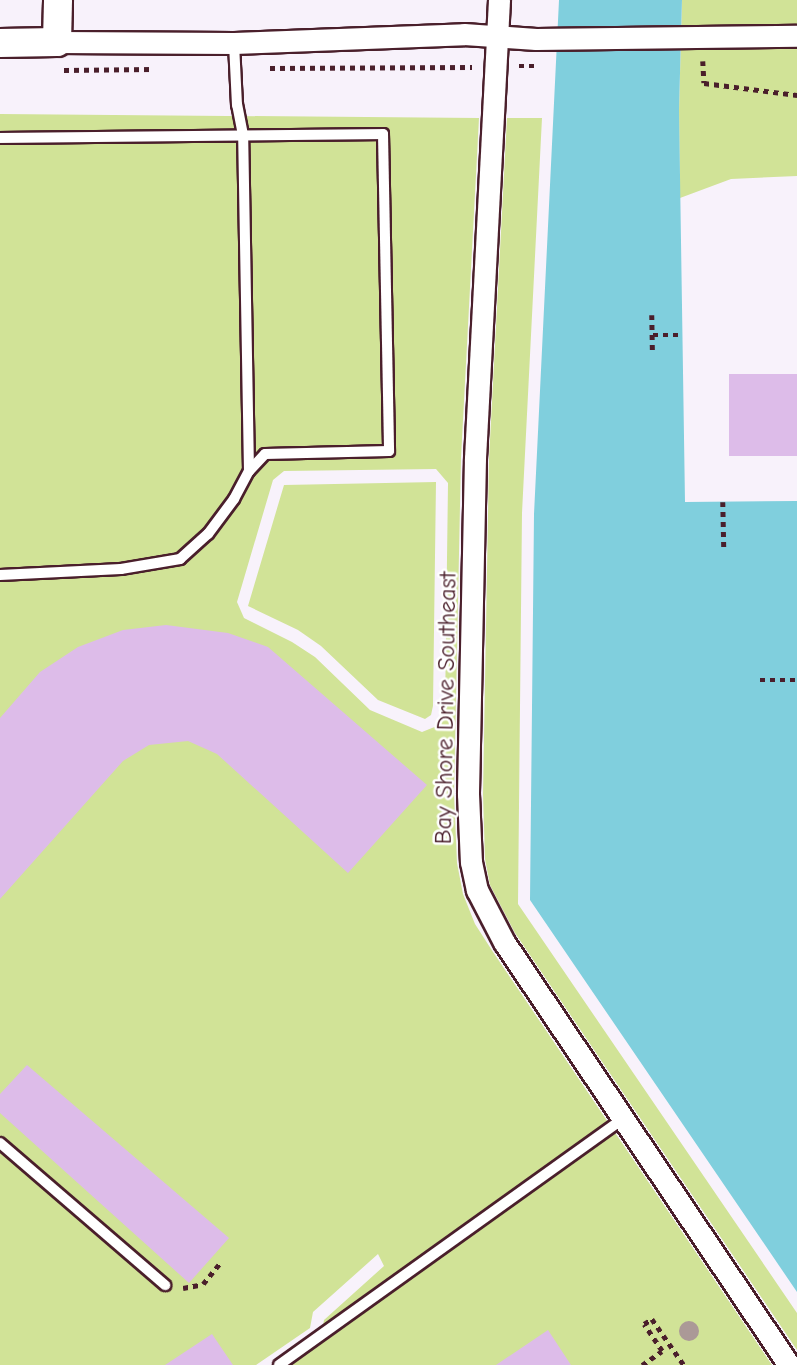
<!DOCTYPE html>
<html>
<head>
<meta charset="utf-8">
<style>
  body { margin:0 }
  #map { position:relative; width:797px; height:1365px; overflow:hidden; background:#f8f2fb; font-family:"Comic Neue",sans-serif }
  div>[style] { position:absolute }
  .green>* { inset:0; background:#d1e397 }
  .water>* { inset:0; background:#80cfdd }
  .building>* { inset:0; background:#ddbce9; transform-origin:0 0 }
  .path>* { height:4.5px; margin-top:-2.25px; transform-origin:0; background:repeating-linear-gradient(90deg,#4a1f2b 0 5px,transparent 0 10px) }
  .roads { filter:drop-shadow(2px 0 #4a1f2b) drop-shadow(-2px 0 #4a1f2b) drop-shadow(0 2px #4a1f2b) drop-shadow(0 -2px #4a1f2b) }
  .service>* { height:10px; margin:-5px; padding:0 5px; transform-origin:5px; border-radius:5px; background:#fff }
  .minor>* { height:21px; margin:-10.5px; padding:0 10.5px; transform-origin:10.5px; border-radius:10.5px; background:#fff }
  .tertiary>* { height:28px; margin:-14px; padding:0 14px; transform-origin:14px; border-radius:14px; background:#fff }
  .trees>* { width:20px; height:20px; margin:-10px; border-radius:50%; background:#ab9997 }
  span { translate:-50% -50%; white-space:nowrap; text-align:center; line-height:1.15; -webkit-text-stroke:5px #fff; paint-order:stroke }
  .street-label { font-size:24px; color:#4a1f2b }
</style>
</head>
<body>
<div id="map">
  <div class="green">
    <i style="clip-path:polygon(682px 0,797px 0,797px 176px,731px 179px,680px 198px,679px 110px)"></i>
    <i style="clip-path:polygon(evenodd,0 114px,479px 118px,461px 458px,454px 794px,457px 863px,463px 894px,475px 924px,493px 952px,772px 1365px,279px 1365px,322px 1331px,324px 1320px,384px 1266px,378px 1254px,313px 1312px,310px 1328px,256px 1365px,0 1365px,0 114px,436px 469px,448px 483px,445px 710px,437px 726px,422px 732px,370px 710px,315px 657px,292px 642px,244px 618px,237px 602px,273px 480px,284px 471px,436px 469px)"></i>
    <i style="clip-path:polygon(507px 118px,542px 118px,522px 513px,518px 904px,797px 1313px,797px 1350px,515px 933px,490px 885px,485px 859px,483px 794px,489px 459px)"></i>
    <i style="clip-path:polygon(436px 482px,433px 706px,431px 715px,425px 719px,378px 700px,321px 646px,298px 630px,248px 606px,284px 485px)"></i>
  </div>
  <div class="water">
    <i style="clip-path:polygon(559px 0,682px 0,679px 110px,685px 502px,797px 501px,797px 1292px,530px 900px,534px 514px)"></i>
  </div>
  <div class="building">
    <i style="left:797px;top:374px;width:82px;height:68px;rotate:90deg"></i>
    <i style="clip-path:polygon(166px 625px,228px 633px,268px 647px,427px 785px,348px 873px,217px 754px,188px 741px,149px 745px,123px 761px,0 899px,0 718px,40px 672px,78px 647px,123px 630px)"></i>
    <i style="clip-path:polygon(27px 1065px,229px 1238px,189px 1283px,0 1113px,0 1094px)"></i>
    <i style="clip-path:polygon(548px 1330px,571px 1365px,496px 1365px)"></i>
    <i style="clip-path:polygon(212px 1334px,233px 1365px,165px 1365px)"></i>
  </div>
  <div class="path">
    <i style="left:703px;top:61px;width:22px;rotate:87deg"></i>
    <i style="left:704px;top:83px;width:94px;rotate:7.4deg"></i>
    <i style="left:519px;top:66px;width:19px"></i>
    <i style="left:270px;top:68px;width:202px;rotate:-0.3deg"></i>
    <i style="left:64px;top:70px;width:89px;rotate:-0.6deg"></i>
    <i style="left:652px;top:315px;width:39px;rotate:89deg"></i>
    <i style="left:653px;top:335px;width:30px"></i>
    <i style="left:723px;top:502px;width:47px;rotate:88.8deg"></i>
    <i style="left:760px;top:680px;width:37px"></i>
    <i style="left:183px;top:1288px;width:20px;rotate:-11deg"></i>
    <i style="left:203px;top:1284px;width:26px;rotate:-51deg"></i>
    <i style="left:642px;top:1365px;width:24px;rotate:-35deg"></i>
    <i style="left:662px;top:1351px;width:32px;rotate:-124deg"></i>
    <i style="left:644px;top:1324px;width:9px;rotate:-32deg"></i>
    <i style="left:652px;top:1319px;width:56px;rotate:55.2deg"></i>
  </div>
  <div class="roads">
    <div class="service">
      <i style="left:0;top:138px;width:383px;rotate:-0.6deg"></i>
      <i style="left:383px;top:134px;width:317px;rotate:88.9deg"></i>
      <i style="left:389px;top:451px;width:124px;rotate:178.6deg"></i>
      <i style="left:265px;top:454px;width:23px;rotate:133deg"></i>
      <i style="left:0;top:575px;width:121px;rotate:-2.8deg"></i>
      <i style="left:121px;top:569px;width:60px;rotate:-9.6deg"></i>
      <i style="left:180px;top:559px;width:38px;rotate:-42deg"></i>
      <i style="left:208px;top:534px;width:44px;rotate:-53.4deg"></i>
      <i style="left:234px;top:499px;width:32px;rotate:-62deg"></i>
      <i style="left:249px;top:471px;width:336px;rotate:-91deg"></i>
      <i style="left:243px;top:135px;width:31px;rotate:-101deg"></i>
      <i style="left:237px;top:105px;width:62px;rotate:-92.8deg"></i>
      <i style="left:0;top:1143px;width:218px;rotate:40.7deg"></i>
      <i style="left:279px;top:1365px;width:423px;rotate:-35.6deg"></i>
    </div>
    <div class="minor">
      <i style="left:499px;top:0;width:459px;rotate:93deg"></i>
      <i style="left:475px;top:458px;width:336px;rotate:91.2deg"></i>
      <i style="left:468px;top:794px;width:68px;rotate:87.5deg"></i>
      <i style="left:471px;top:862px;width:29px;rotate:78deg"></i>
      <i style="left:477px;top:890px;width:59px;rotate:62.6deg"></i>
      <i style="left:504px;top:942px;width:510px;rotate:56.03deg"></i>
      <i style="left:57px;top:42px;width:177px;rotate:0.3deg"></i>
      <i style="left:234px;top:43px;width:230px;rotate:-2.2deg"></i>
      <i style="left:464px;top:34px;width:72px;rotate:4deg"></i>
      <i style="left:536px;top:39px;width:261px;rotate:-0.7deg"></i>
    </div>
    <div class="tertiary">
      <i style="left:0;top:43px;width:57px;rotate:-1deg"></i>
      <i style="left:57px;top:42px;width:42px;rotate:-88.6deg"></i>
    </div>
  </div>
  <div class="trees">
    <i style="left:689px;top:1331px"></i>
  </div>
  <div class="street-label">
    <span style="left:446px;top:708px;rotate:-89deg">Bay Shore Drive Southeast</span>
  </div>
</div>
</body>
</html>
